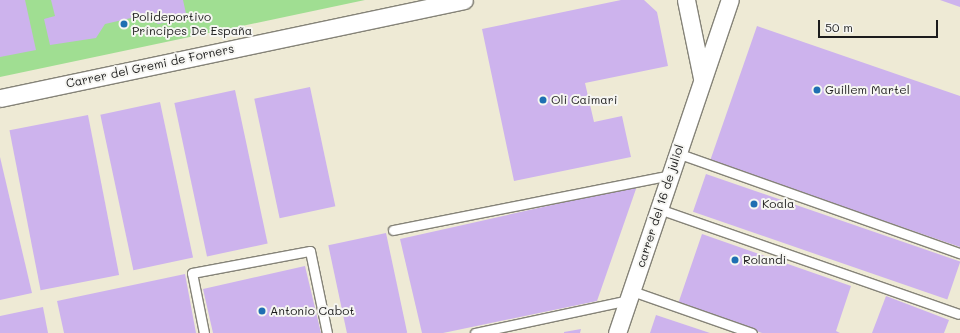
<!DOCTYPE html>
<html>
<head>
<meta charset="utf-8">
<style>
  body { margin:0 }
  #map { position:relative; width:960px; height:333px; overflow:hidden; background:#eeead5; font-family:Mali,sans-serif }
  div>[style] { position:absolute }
  .green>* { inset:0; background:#a0de92 }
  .building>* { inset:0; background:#cdb3ed; transform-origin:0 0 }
  .roads { filter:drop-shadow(1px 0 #858378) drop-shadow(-1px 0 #858378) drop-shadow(0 1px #858378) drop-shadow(0 -1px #858378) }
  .lane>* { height:9px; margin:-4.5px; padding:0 4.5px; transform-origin:4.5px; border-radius:4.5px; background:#fff }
  .street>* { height:17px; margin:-8.5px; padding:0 8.5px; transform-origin:8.5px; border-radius:8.5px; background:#fff }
  .dots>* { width:11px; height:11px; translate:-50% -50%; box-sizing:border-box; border:2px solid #f6f6f2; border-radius:50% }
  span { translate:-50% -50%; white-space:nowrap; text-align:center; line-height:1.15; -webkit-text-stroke:4px #f6f6f2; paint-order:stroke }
  .poi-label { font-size:12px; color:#1c1c1c }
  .left { translate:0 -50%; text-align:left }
  .street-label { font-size:12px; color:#1c1c1c }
  .scale { position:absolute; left:818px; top:20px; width:120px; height:18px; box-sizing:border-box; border:2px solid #1c1c1c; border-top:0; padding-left:5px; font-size:12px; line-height:14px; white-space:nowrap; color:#1c1c1c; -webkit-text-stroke:3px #f6f6f2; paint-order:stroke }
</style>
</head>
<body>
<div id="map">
  <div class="green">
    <i style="clip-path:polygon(0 0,365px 0,0 77px)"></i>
  </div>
  <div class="building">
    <i style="clip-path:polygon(0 0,25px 0,36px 50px,0 57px)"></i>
    <i style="clip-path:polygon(51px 0,183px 0,187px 18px,158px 24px,144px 15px,105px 24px,96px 38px,50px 45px,44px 19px,55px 16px)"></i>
    <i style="clip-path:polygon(621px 0,644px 0,657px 12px,668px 66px,585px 83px,594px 122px,622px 116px,631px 157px,514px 181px,482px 29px)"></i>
    <i style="clip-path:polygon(940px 0,960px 0,960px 7px)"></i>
    <i style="clip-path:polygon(757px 26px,960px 96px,960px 247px,710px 161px)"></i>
    <i style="left:310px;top:87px;width:122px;height:57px;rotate:78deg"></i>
    <i style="left:235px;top:90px;width:157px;height:62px;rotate:78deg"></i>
    <i style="left:160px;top:102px;width:159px;height:61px;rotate:78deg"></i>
    <i style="left:88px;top:115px;width:163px;height:80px;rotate:79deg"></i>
    <i style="clip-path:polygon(0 157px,32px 293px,0 300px)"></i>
    <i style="left:706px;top:174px;width:269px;height:40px;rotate:19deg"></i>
    <i style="clip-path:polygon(637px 186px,597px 301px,443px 333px,422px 333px,400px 239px)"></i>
    <i style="left:386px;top:233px;width:102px;height:59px;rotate:78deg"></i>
    <i style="clip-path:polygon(702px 234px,851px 286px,836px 331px,840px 333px,762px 333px,678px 304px)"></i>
    <i style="clip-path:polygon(305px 266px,321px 333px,213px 333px,203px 289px)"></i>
    <i style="clip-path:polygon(185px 274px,196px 333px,64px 333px,57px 301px)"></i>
    <i style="clip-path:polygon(886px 296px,949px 320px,944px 333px,872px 333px)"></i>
    <i style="clip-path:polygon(43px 307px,48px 333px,0 333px,0 316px)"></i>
    <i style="clip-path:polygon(656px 315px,710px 333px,650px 333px)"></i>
    <i style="clip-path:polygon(581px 329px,580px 333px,564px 333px,564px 332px)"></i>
  </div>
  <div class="roads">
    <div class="lane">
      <i style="left:677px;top:153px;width:300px;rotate:19.5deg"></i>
      <i style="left:659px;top:209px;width:317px;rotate:19.3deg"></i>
      <i style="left:393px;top:230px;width:282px;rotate:-11.2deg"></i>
      <i style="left:632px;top:291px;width:127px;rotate:19.3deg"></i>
      <i style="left:204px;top:333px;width:61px;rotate:-101.3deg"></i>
      <i style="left:192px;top:273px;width:120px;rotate:-10.6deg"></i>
      <i style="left:310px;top:251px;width:84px;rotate:78.3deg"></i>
      <i style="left:475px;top:333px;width:157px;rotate:-12.1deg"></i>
    </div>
    <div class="street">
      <i style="left:686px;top:0;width:80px;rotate:78.4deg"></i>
      <i style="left:0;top:98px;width:474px;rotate:-11.9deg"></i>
      <i style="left:617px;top:333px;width:352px;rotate:-71.3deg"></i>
    </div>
  </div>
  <div class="dots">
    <i style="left:124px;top:24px;background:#1f6fb2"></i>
    <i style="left:817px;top:90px;background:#1f6fb2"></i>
    <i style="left:543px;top:100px;background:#1f6fb2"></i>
    <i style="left:754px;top:204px;background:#1f6fb2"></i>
    <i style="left:735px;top:260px;background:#1f6fb2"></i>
    <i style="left:262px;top:311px;background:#1f6fb2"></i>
  </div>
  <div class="poi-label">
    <span class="left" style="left:132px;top:24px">Polideportivo<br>Príncipes De España</span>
    <span class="left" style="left:825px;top:90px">Guillem Martel</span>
    <span class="left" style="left:551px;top:100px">Oli Caimari</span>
    <span class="left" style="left:762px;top:204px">Koala</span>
    <span class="left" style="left:743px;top:260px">Rolandi</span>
    <span class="left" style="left:270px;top:311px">Antonio Cabot</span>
  </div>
  <div class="street-label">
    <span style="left:150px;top:66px;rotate:-12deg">Carrer del Gremi de Forners</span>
    <span style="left:660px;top:206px;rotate:-72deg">carrer del 16 de juliol</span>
  </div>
  <div class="scale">50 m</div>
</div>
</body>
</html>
